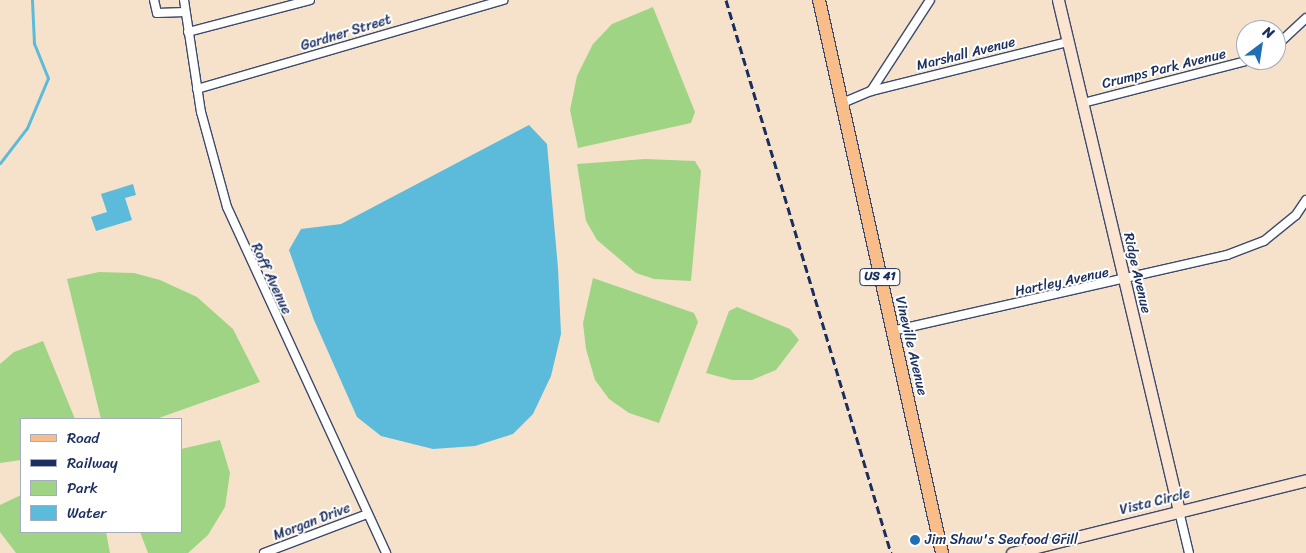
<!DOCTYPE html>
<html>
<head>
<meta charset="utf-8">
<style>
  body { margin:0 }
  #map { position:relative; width:1306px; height:553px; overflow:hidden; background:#f6e2ca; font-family:Sriracha,sans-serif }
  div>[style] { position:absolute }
  .green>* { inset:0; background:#a0d485 }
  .water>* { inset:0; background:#5cbbda }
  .stream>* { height:3px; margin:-1.5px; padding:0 1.5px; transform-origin:1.5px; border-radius:1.5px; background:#5cbbda }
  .roads { filter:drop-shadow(1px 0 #3c4a6e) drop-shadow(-1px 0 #3c4a6e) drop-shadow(0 1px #3c4a6e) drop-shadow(0 -1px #3c4a6e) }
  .street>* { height:8px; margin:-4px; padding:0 4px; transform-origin:4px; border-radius:4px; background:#fff }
  .secondary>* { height:11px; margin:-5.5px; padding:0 5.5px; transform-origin:5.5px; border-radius:5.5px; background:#fce5d0 }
  .primary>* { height:12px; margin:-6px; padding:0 6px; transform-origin:6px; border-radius:6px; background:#f8bd89 }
  .rail>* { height:3px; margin-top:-1.5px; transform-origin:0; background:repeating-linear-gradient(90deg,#1b2f5e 0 8px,transparent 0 12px) }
  .dots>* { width:14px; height:14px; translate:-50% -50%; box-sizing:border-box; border:2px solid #fff; border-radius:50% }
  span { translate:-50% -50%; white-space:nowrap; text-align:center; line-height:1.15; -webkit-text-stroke:4px #fff; paint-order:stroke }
  .shield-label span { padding:1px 4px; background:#fff; border:1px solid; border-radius:4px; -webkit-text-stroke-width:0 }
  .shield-label { font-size:12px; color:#1b2f5e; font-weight:700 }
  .street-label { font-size:14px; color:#1b2f5e }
  .poi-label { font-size:14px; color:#1b2f5e }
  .left { translate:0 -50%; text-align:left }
  .legend { position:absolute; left:20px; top:418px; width:162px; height:115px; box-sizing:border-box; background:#fff; border:1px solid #a4acbf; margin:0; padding:6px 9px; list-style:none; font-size:15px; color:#1b2f5e }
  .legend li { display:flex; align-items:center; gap:10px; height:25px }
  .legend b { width:25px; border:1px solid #a4acbf }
  .north { position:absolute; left:1236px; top:20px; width:50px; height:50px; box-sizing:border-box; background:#fff; border:1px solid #a4acbf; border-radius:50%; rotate:31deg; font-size:14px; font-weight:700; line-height:20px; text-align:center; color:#1b2f5e }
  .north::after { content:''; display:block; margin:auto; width:18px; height:22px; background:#1f6fb2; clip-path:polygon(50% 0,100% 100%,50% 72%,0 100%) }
</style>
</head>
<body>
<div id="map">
  <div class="green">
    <i style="clip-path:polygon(653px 7px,695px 112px,691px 123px,578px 148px,570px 110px,577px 76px,593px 44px,612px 24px)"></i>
    <i style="clip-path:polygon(645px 159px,695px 161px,701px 171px,691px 281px,654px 279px,636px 273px,597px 240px,586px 221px,577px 164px)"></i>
    <i style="clip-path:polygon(99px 272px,134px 273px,160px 280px,197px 297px,233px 329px,260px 382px,156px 419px,101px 419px,67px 279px)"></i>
    <i style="clip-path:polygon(593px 278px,694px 313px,698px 322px,659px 423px,629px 413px,609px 399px,595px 380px,586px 349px,583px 323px)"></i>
    <i style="clip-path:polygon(737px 307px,790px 329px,799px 340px,776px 370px,752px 380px,732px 380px,706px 373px,729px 311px)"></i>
    <i style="clip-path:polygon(43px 341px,75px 419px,21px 419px,21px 460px,0 463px,0 364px,14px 352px)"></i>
    <i style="clip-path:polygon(220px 440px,230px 473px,225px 507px,208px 535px,188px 553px,148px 553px,140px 532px,181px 532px,181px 449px)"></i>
    <i style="clip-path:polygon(21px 495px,21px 532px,106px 532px,110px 553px,16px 553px,0 532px,0 505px)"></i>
  </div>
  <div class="water">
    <i style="clip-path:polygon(529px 125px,547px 144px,558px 268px,561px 334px,551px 376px,533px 414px,513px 434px,475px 446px,433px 449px,381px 436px,357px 417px,314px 320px,289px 250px,301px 229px,341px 224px)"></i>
    <i style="clip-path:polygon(133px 184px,136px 195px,125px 198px,132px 220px,96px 231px,91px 217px,107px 212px,101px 194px)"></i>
  </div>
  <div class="stream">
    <i style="left:0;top:163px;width:44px;rotate:-52.4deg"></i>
    <i style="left:27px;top:128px;width:54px;rotate:-67.2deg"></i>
    <i style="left:48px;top:78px;width:38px;rotate:-112deg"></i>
    <i style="left:34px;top:43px;width:43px;rotate:-92.7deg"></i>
  </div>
  <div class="roads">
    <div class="street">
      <i style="left:154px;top:0;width:13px;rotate:77deg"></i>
      <i style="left:157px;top:13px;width:28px;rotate:-2deg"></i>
      <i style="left:184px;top:0;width:113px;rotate:81.4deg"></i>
      <i style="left:201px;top:112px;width:98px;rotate:74.7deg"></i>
      <i style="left:227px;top:207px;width:381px;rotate:65.3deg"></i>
      <i style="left:188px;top:32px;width:126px;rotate:-14.7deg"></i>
      <i style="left:1276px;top:46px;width:41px;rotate:-43deg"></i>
      <i style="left:197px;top:89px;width:319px;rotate:-16.2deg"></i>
      <i style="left:871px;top:91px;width:203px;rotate:-14deg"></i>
      <i style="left:1083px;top:103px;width:173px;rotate:-14.4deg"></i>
      <i style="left:840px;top:104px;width:34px;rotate:-23deg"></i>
      <i style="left:871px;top:91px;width:108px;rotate:-57deg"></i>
      <i style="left:892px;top:331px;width:344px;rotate:-12.8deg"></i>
      <i style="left:1227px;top:255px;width:40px;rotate:-21deg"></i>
      <i style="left:1264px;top:241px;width:41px;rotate:-39.1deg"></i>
      <i style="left:1296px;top:215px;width:18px;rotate:-56deg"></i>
      <i style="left:1179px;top:511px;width:43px;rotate:76.6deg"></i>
      <i style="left:264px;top:553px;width:110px;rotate:-20.7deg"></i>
    </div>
    <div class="secondary">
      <i style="left:1058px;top:0;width:525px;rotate:76.68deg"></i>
      <i style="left:1012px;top:553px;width:303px;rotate:-13.9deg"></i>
    </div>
    <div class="primary">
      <i style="left:819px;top:0;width:567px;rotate:77.46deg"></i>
    </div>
  </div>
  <div class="rail">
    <i style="left:726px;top:0;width:577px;rotate:73.39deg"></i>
  </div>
  <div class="dots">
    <i style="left:915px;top:540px;background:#1f6fb2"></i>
  </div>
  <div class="shield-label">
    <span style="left:880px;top:277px">US 41</span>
  </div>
  <div class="street-label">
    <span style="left:346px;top:33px;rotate:-17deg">Gardner Street</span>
    <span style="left:966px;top:54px;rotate:-14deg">Marshall Avenue</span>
    <span style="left:1164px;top:69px;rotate:-14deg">Crumps Park Avenue</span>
    <span style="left:1137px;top:273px;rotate:77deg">Ridge Avenue</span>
    <span style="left:271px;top:279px;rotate:65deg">Roff Avenue</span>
    <span style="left:1062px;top:282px;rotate:-12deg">Hartley Avenue</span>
    <span style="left:911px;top:346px;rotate:77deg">Vineville Avenue</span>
    <span style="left:1155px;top:502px;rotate:-14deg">Vista Circle</span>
    <span style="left:312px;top:522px;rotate:-21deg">Morgan Drive</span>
  </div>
  <div class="poi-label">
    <span class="left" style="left:925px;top:540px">Jim Shaw's Seafood Grill</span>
  </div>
  <ul class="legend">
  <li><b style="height:6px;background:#f8bd89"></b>Road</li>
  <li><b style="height:6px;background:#1b2f5e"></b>Railway</li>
  <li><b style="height:14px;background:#a0d485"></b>Park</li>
  <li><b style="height:14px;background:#5cbbda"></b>Water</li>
  </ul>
  <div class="north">N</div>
</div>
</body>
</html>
